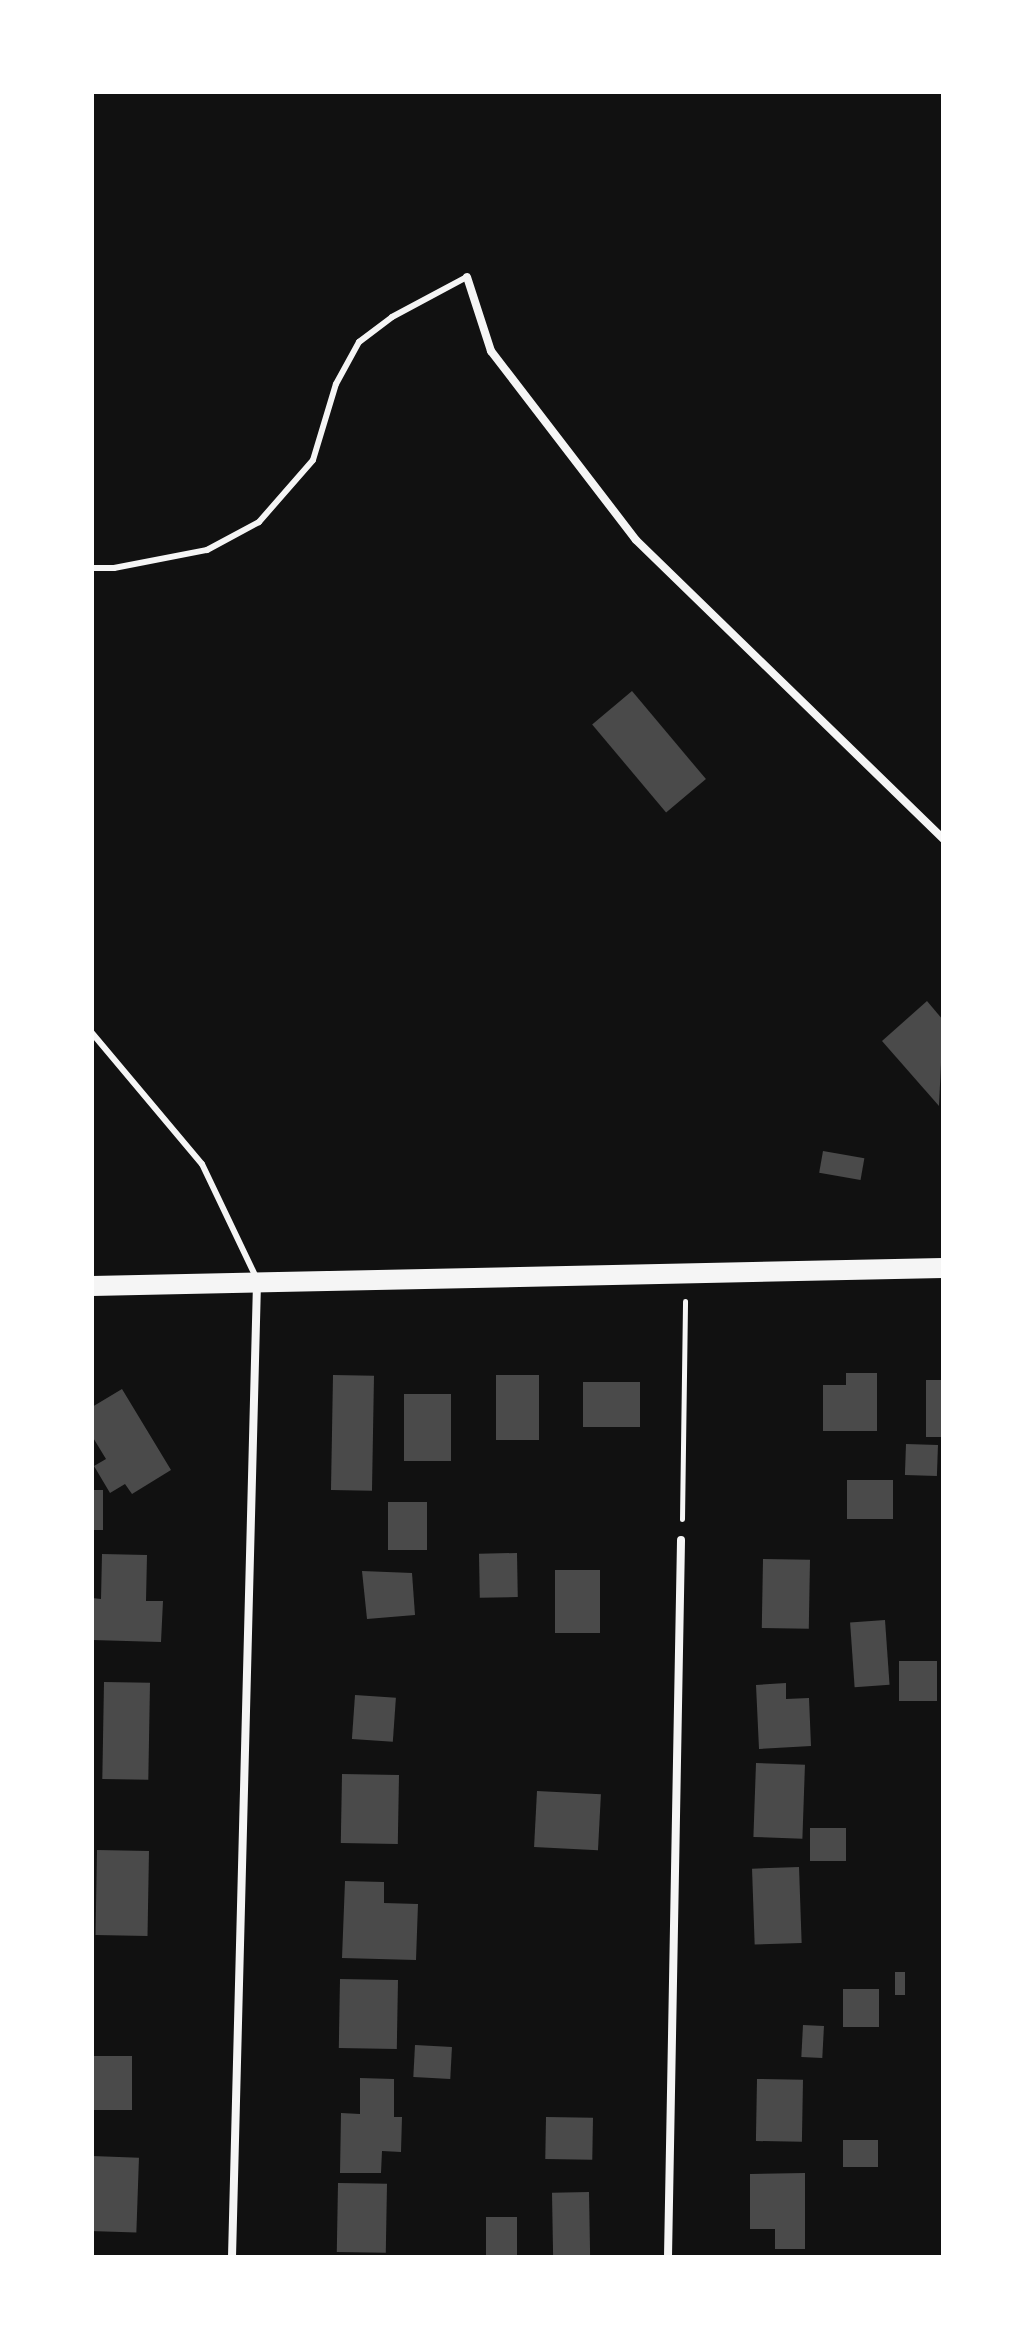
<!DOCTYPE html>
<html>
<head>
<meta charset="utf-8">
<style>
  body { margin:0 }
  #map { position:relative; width:1035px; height:2349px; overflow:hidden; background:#111; font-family:"Noto Sans",sans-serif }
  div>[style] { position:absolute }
  .building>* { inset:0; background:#4a4a4a; transform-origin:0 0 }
  .path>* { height:5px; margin:-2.5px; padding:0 2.5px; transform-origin:2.5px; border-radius:2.5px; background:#f5f5f5 }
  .service>* { height:6px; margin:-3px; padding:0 3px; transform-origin:3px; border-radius:3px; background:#f5f5f5 }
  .minor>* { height:8px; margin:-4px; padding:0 4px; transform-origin:4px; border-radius:4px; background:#f5f5f5 }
  .primary>* { height:20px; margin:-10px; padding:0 10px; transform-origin:10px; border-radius:10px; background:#f5f5f5 }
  span { translate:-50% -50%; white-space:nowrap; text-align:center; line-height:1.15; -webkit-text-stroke:7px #fff; paint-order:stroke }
  .frame { position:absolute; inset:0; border:94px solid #fff; pointer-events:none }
</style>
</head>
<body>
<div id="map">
  <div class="building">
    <i style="left:632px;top:691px;width:115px;height:52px;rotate:50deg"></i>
    <i style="clip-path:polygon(927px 1001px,943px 1020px,939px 1106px,882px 1041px)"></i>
    <i style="left:823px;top:1151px;width:42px;height:22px;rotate:10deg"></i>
    <i style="clip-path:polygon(846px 1373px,877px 1373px,877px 1431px,823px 1431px,823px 1385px,846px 1385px)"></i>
    <i style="left:333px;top:1375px;width:41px;height:115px;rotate:1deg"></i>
    <i style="left:496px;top:1375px;width:43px;height:65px"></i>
    <i style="left:926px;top:1380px;width:17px;height:57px"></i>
    <i style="left:583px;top:1382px;width:57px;height:45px"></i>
    <i style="clip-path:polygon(122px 1389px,171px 1470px,132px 1494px,125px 1484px,110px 1493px,94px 1466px,106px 1459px,92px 1436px,92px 1407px)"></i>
    <i style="left:404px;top:1394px;width:47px;height:67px"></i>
    <i style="left:906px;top:1444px;width:32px;height:31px;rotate:2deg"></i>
    <i style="left:847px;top:1480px;width:46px;height:39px"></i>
    <i style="left:92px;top:1490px;width:11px;height:40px"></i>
    <i style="left:388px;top:1502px;width:39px;height:48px"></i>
    <i style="left:517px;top:1553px;width:44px;height:38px;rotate:89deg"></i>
    <i style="clip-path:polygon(102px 1554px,147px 1555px,146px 1601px,163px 1601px,161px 1642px,92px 1640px,92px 1598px,101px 1599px)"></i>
    <i style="left:763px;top:1559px;width:47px;height:69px;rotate:1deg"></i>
    <i style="left:600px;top:1570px;width:63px;height:45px;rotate:90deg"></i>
    <i style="clip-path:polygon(362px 1571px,412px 1573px,415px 1615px,367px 1619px)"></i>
    <i style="left:885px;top:1620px;width:65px;height:35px;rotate:86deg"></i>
    <i style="left:899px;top:1661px;width:38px;height:40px"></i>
    <i style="left:104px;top:1682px;width:46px;height:97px;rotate:1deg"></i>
    <i style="clip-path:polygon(786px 1683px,786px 1699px,809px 1698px,811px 1746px,759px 1749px,756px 1685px)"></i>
    <i style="left:355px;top:1695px;width:41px;height:44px;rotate:4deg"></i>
    <i style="left:756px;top:1763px;width:49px;height:74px;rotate:2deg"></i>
    <i style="left:342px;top:1774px;width:57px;height:69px;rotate:1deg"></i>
    <i style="left:537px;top:1791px;width:64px;height:56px;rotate:3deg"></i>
    <i style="left:810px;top:1828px;width:36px;height:33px"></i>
    <i style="left:97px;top:1850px;width:52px;height:85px;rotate:1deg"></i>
    <i style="left:799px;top:1867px;width:76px;height:47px;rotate:88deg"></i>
    <i style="clip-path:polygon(345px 1881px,384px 1882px,384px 1903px,418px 1904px,416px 1960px,342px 1958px)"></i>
    <i style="left:895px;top:1972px;width:10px;height:23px"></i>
    <i style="left:340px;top:1979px;width:58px;height:69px;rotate:1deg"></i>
    <i style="left:843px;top:1989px;width:36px;height:38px"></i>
    <i style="left:803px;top:2025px;width:21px;height:32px;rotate:3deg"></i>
    <i style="left:415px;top:2045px;width:37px;height:32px;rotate:3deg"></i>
    <i style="left:92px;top:2056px;width:40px;height:54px"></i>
    <i style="clip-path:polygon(360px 2078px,394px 2079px,394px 2117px,402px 2117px,401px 2152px,382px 2151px,381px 2173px,340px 2173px,341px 2113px,360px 2114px)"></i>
    <i style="left:757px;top:2079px;width:46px;height:62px;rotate:1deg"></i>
    <i style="left:546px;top:2117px;width:47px;height:42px;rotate:1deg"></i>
    <i style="left:843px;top:2140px;width:35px;height:27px"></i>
    <i style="left:92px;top:2156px;width:47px;height:75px;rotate:2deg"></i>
    <i style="clip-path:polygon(805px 2173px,805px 2249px,775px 2249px,775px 2229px,750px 2229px,750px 2174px)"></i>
    <i style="left:338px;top:2183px;width:49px;height:69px;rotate:1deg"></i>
    <i style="left:589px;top:2192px;width:65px;height:37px;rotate:89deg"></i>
    <i style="left:486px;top:2217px;width:31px;height:40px"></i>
  </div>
  <div class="path">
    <i style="left:682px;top:1519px;width:218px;rotate:-89.2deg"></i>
  </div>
  <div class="service">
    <i style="left:92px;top:568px;width:22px"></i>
    <i style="left:114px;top:568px;width:95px;rotate:-11deg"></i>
    <i style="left:207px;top:550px;width:59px;rotate:-28.3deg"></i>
    <i style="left:259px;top:522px;width:82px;rotate:-48.9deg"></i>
    <i style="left:313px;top:460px;width:79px;rotate:-73.2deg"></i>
    <i style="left:336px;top:384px;width:48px;rotate:-61.3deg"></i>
    <i style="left:359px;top:342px;width:41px;rotate:-37.1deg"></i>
    <i style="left:392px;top:317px;width:85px;rotate:-28.1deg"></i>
    <i style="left:92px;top:1033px;width:171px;rotate:50deg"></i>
    <i style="left:202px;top:1164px;width:125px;rotate:64.5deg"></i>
  </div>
  <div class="minor">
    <i style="left:467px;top:277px;width:78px;rotate:72deg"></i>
    <i style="left:491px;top:351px;width:238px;rotate:52.5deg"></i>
    <i style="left:636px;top:540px;width:429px;rotate:44.2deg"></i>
    <i style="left:232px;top:2257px;width:975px;rotate:-88.53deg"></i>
    <i style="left:668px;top:2257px;width:717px;rotate:-88.96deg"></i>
  </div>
  <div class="primary">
    <i style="left:92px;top:1286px;width:851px;rotate:-1.21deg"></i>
  </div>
  <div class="frame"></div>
</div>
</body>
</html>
